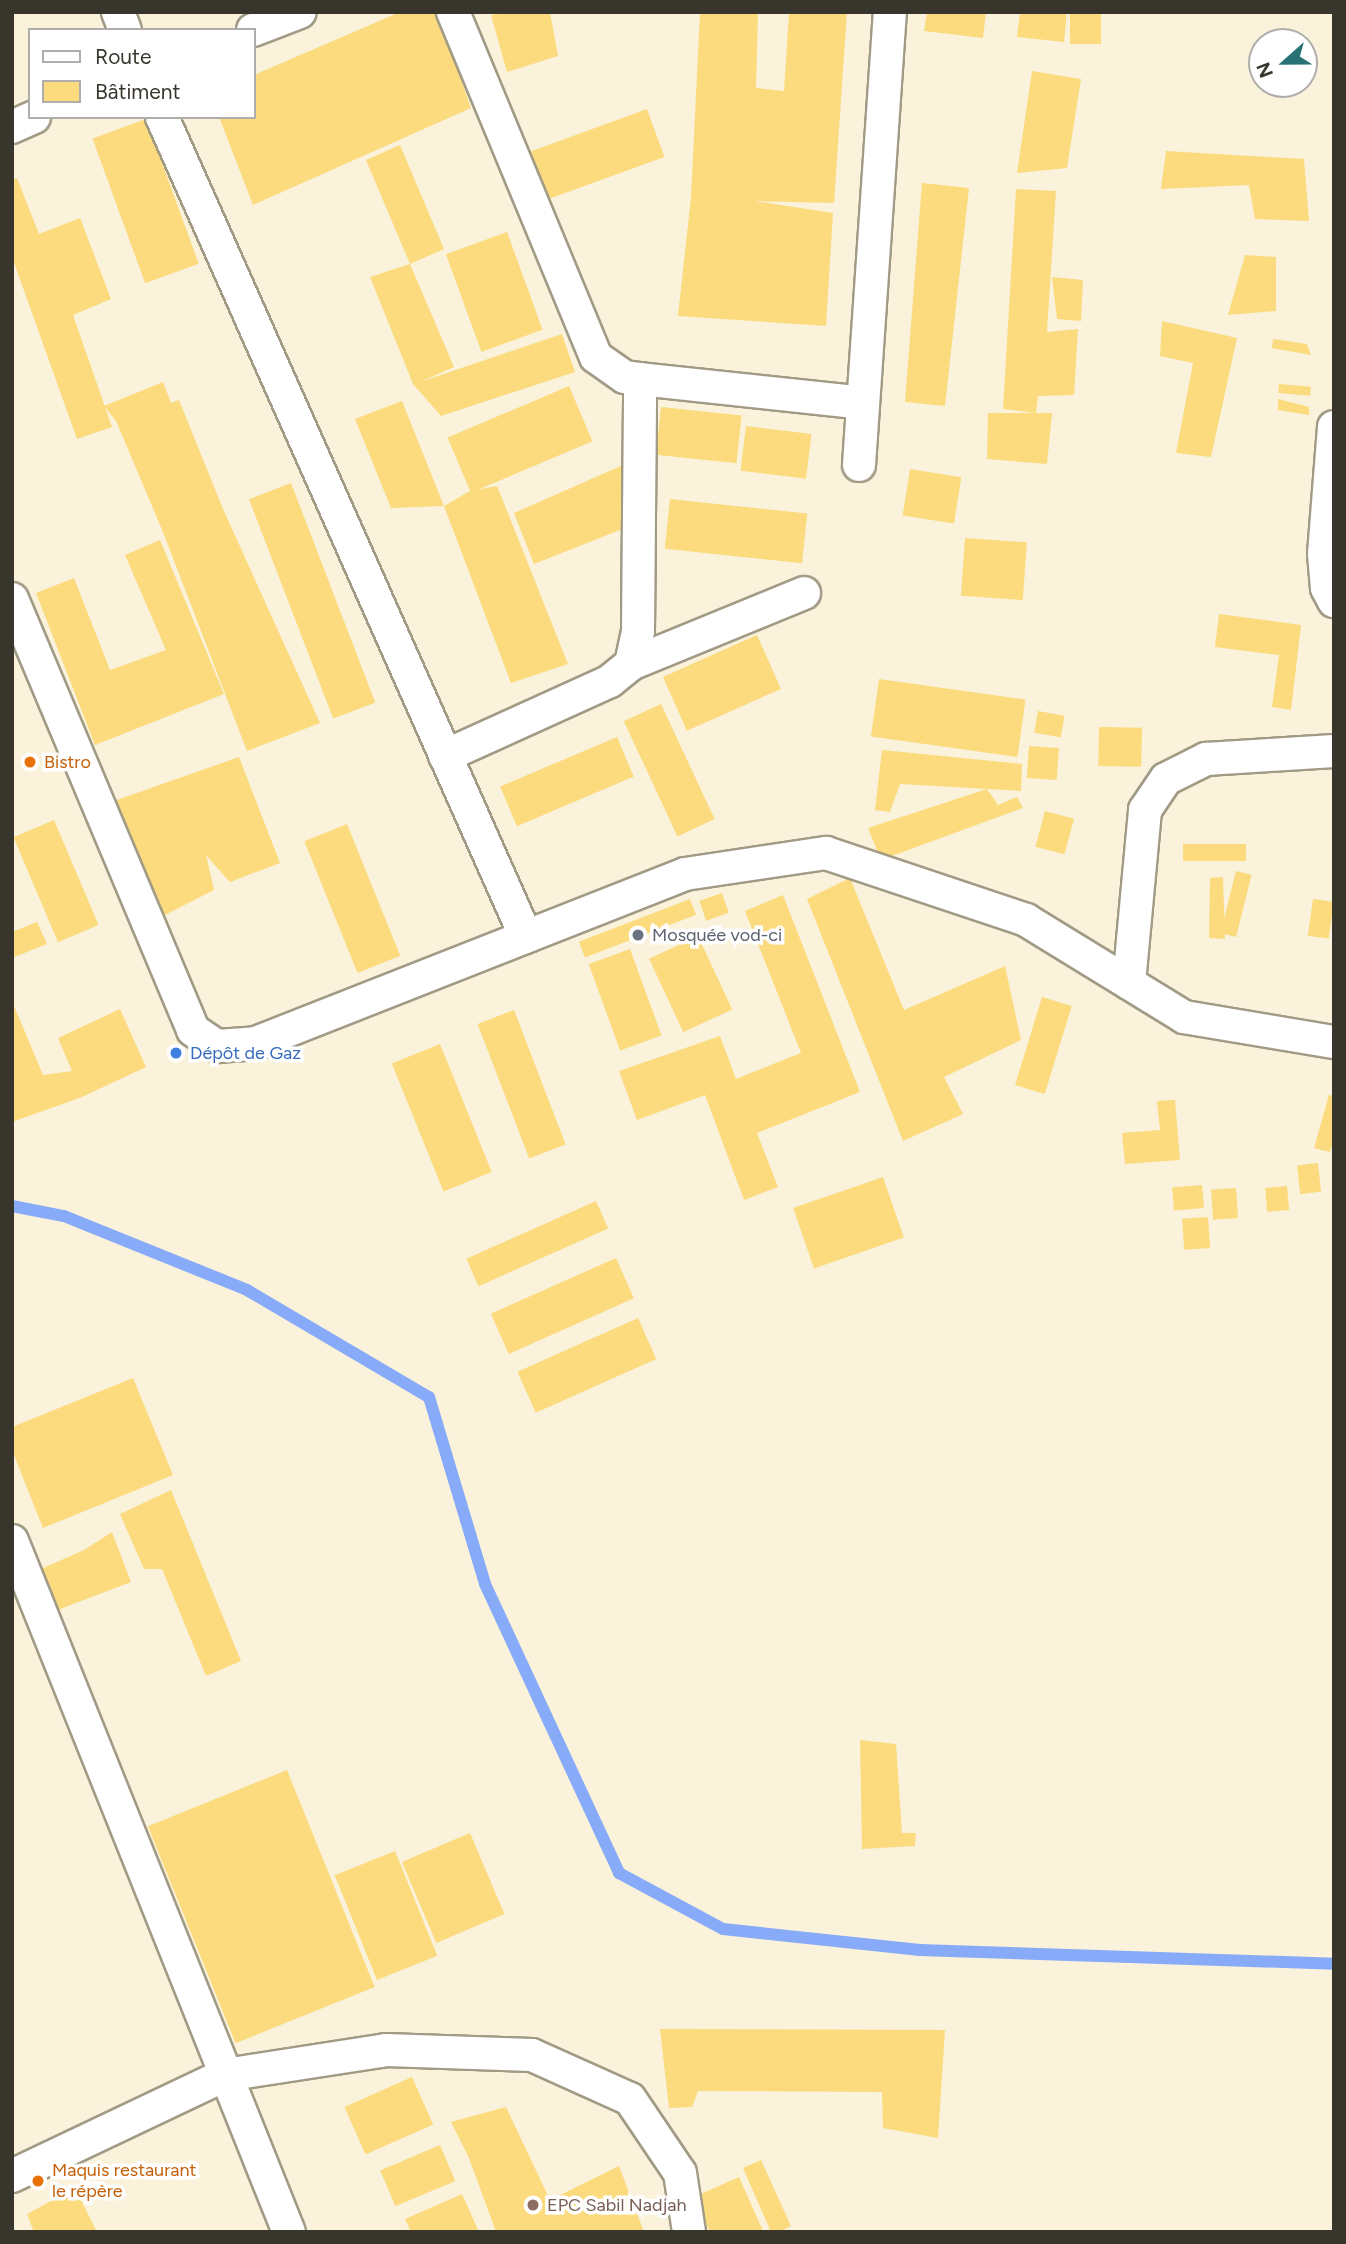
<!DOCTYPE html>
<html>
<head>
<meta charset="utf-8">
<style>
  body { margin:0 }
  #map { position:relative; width:1346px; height:2244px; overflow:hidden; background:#faf2db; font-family:Figtree,sans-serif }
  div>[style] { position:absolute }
  .stream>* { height:12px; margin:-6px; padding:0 6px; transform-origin:6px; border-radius:6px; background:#87abf8 }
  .building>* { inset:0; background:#fbdb7e; transform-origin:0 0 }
  .roads { filter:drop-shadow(2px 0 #a19a85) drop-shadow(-2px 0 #a19a85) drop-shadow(0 2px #a19a85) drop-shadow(0 -2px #a19a85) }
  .street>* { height:32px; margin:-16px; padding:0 16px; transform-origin:16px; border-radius:16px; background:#fff }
  .dots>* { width:19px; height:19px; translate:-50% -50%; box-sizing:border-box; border:4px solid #fff; border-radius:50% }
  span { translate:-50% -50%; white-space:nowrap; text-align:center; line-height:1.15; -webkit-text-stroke:7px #fff; paint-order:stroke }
  .food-label { font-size:18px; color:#c56008 }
  .left { translate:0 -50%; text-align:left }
  .worship-label { font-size:18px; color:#5b616d }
  .shop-label { font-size:18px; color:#366cbe }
  .education-label { font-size:18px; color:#785e54 }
  .frame { position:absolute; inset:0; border:14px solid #38352c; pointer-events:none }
  .legend { position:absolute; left:28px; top:28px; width:228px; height:91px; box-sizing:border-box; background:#fff; border:2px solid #afaeab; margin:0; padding:9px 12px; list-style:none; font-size:21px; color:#38352c }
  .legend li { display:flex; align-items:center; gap:14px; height:35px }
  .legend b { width:35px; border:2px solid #afaeab }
  .north { position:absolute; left:1248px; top:28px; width:70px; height:70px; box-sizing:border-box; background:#fff; border:2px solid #afaeab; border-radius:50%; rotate:249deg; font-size:19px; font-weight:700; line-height:28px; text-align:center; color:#38352c }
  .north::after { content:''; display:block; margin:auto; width:24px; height:32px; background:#297374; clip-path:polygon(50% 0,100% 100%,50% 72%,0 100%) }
</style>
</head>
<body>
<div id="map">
  <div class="stream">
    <i style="left:12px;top:1206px;width:53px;rotate:10.9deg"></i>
    <i style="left:64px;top:1216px;width:197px;rotate:22deg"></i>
    <i style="left:247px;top:1290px;width:211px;rotate:30.5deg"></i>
    <i style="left:429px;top:1397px;width:195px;rotate:73.3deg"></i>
    <i style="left:485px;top:1584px;width:319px;rotate:65.1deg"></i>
    <i style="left:619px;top:1873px;width:118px;rotate:28.3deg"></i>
    <i style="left:723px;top:1929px;width:198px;rotate:6.1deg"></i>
    <i style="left:920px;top:1950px;width:414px;rotate:1.9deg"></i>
  </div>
  <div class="building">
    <i style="clip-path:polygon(400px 12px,437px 12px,471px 108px,253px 205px,219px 117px,254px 117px,254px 75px)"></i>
    <i style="clip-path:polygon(511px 12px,550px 12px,558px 56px,507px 72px,491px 15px)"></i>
    <i style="clip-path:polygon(700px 12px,758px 12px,756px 88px,784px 91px,789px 12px,847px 12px,834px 203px,755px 201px,833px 213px,826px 326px,678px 316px,691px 197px)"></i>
    <i style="clip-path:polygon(927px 12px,986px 12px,983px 38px,924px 31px)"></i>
    <i style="clip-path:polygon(1020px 12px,1067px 12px,1064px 42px,1017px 37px)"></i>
    <i style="left:1070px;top:12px;width:31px;height:32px"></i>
    <i style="clip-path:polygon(1032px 71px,1081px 79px,1067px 168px,1017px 173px)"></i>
    <i style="left:647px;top:109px;width:51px;height:127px;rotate:70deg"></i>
    <i style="left:146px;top:119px;width:154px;height:57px;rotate:70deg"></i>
    <i style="clip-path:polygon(400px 145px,444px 249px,410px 264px,454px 367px,420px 382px,562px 334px,575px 372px,441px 416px,413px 384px,370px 277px,410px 264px,366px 160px)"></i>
    <i style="clip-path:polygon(1166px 151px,1304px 159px,1309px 221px,1255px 219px,1249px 185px,1161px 189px)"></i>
    <i style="clip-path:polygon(17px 178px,39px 234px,80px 218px,111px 299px,73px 315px,112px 427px,77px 439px,12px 257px,12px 180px)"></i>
    <i style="clip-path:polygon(922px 183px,969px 188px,945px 406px,905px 402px)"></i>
    <i style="clip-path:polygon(1016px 189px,1056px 191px,1047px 332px,1078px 329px,1074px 395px,1038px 396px,1036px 413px,1003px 409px)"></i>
    <i style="left:507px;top:232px;width:104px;height:65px;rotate:70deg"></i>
    <i style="clip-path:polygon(1245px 255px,1276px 257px,1276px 311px,1228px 315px)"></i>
    <i style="clip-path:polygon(1052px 277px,1083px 280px,1081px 321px,1057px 319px)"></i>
    <i style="clip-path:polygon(1162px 321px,1237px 338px,1211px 457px,1176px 453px,1193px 363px,1160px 356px)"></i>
    <i style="clip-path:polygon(1273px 339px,1307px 344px,1311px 355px,1272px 348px)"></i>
    <i style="clip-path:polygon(163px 382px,171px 403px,179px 400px,223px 509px,320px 723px,247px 751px,163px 532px,116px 421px,104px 406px)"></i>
    <i style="left:1279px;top:384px;width:32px;height:9px;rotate:5deg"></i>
    <i style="left:569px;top:386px;width:60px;height:132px;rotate:67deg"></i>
    <i style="clip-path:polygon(1278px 399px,1309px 407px,1309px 415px,1278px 410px)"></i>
    <i style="clip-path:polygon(402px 401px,444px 506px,391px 508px,355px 419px)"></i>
    <i style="left:661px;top:407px;width:81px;height:48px;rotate:6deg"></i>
    <i style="clip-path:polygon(988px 413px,1052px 413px,1047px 464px,987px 459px)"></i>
    <i style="left:746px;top:426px;width:66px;height:45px;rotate:7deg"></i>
    <i style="clip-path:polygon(623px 465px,629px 481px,625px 528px,534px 564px,514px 513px)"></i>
    <i style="left:910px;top:469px;width:52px;height:47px;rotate:9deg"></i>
    <i style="left:291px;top:483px;width:235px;height:45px;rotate:69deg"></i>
    <i style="clip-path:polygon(497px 486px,568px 664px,511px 683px,444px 506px,470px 491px)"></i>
    <i style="left:670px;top:499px;width:138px;height:50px;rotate:6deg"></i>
    <i style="left:965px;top:538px;width:62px;height:58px;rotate:4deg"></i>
    <i style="clip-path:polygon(160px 540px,224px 694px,95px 745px,36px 593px,74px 578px,110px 670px,166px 650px,125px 555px)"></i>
    <i style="clip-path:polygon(1219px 614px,1301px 625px,1291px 710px,1272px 707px,1279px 655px,1215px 647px)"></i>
    <i style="left:757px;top:635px;width:59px;height:103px;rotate:66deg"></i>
    <i style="left:879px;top:679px;width:148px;height:58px;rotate:8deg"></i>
    <i style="left:661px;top:704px;width:127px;height:41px;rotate:65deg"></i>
    <i style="left:1038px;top:711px;width:27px;height:22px;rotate:10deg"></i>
    <i style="left:1099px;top:727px;width:43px;height:39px;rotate:1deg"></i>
    <i style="left:617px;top:737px;width:43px;height:127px;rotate:67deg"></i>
    <i style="left:1029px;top:746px;width:30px;height:32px;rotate:4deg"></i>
    <i style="clip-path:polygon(882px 750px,1022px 764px,1021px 791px,900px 784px,890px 812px,875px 810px)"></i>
    <i style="clip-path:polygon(239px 757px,280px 863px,230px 882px,206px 855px,214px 890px,157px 919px,111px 802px)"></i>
    <i style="clip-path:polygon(987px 789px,998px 805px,1017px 797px,1023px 808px,881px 860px,868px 828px)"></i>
    <i style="left:1045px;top:811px;width:30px;height:37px;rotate:15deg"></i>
    <i style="left:54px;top:820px;width:114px;height:44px;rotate:67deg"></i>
    <i style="left:347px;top:824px;width:142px;height:46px;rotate:68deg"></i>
    <i style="left:1183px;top:844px;width:63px;height:17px"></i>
    <i style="left:1236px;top:871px;width:16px;height:64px;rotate:14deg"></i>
    <i style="clip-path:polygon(1223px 877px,1225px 939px,1209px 938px,1210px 878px)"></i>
    <i style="clip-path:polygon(850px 878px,904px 1010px,1005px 966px,1021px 1040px,944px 1077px,963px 1114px,903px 1141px,807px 899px)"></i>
    <i style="left:722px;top:893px;width:21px;height:24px;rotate:71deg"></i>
    <i style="clip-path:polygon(783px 895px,860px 1092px,757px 1133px,778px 1187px,744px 1200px,705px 1095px,637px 1120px,619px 1071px,720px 1036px,736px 1079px,801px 1053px,745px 911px)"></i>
    <i style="left:690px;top:899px;width:17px;height:119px;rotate:69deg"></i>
    <i style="left:1313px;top:899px;width:21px;height:37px;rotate:8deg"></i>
    <i style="clip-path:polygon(37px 922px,47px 944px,12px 958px,12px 932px)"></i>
    <i style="left:698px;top:936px;width:81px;height:54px;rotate:65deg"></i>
    <i style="left:630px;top:949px;width:92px;height:44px;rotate:70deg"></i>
    <i style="left:1042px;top:997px;width:31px;height:92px;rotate:17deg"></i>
    <i style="clip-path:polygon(12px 1001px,43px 1075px,72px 1071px,58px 1038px,120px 1009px,146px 1067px,82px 1097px,12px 1122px)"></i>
    <i style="left:514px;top:1010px;width:144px;height:39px;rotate:69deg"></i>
    <i style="left:440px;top:1044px;width:138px;height:52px;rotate:68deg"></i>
    <i style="clip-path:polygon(1329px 1095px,1334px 1096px,1334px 1138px,1330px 1152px,1314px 1148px)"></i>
    <i style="clip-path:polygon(1175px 1100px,1180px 1160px,1125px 1164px,1122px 1133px,1160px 1130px,1157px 1101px)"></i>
    <i style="left:1318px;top:1163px;width:29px;height:21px;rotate:84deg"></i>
    <i style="left:883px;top:1177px;width:64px;height:95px;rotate:71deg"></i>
    <i style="left:1202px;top:1185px;width:23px;height:30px;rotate:85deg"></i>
    <i style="left:1287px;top:1186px;width:24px;height:22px;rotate:85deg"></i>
    <i style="left:1236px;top:1188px;width:30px;height:25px;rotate:86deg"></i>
    <i style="left:596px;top:1201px;width:30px;height:142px;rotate:66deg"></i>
    <i style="left:1208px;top:1217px;width:31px;height:26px;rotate:86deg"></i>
    <i style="left:616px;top:1258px;width:44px;height:137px;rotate:66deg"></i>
    <i style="left:638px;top:1318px;width:45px;height:132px;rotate:66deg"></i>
    <i style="clip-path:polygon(133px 1378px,173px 1475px,43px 1528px,12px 1450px,12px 1427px)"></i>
    <i style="clip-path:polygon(171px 1490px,241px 1661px,206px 1676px,162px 1569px,144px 1569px,120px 1514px)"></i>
    <i style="clip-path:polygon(112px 1532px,131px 1582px,47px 1614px,30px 1574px,84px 1550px)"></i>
    <i style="clip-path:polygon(860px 1740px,896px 1744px,902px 1833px,916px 1833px,915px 1846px,862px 1849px)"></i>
    <i style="left:287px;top:1770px;width:234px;height:150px;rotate:68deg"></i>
    <i style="left:470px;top:1833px;width:88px;height:74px;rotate:67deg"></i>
    <i style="left:395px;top:1851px;width:113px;height:65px;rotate:68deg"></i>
    <i style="clip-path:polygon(660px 2029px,945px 2030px,938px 2138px,883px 2128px,882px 2092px,698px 2091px,692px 2107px,669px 2108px)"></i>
    <i style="left:412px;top:2077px;width:52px;height:74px;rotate:66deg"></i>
    <i style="clip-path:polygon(506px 2107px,550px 2200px,619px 2166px,644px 2232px,496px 2232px,469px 2158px,451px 2122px)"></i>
    <i style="left:440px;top:2145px;width:39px;height:65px;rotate:67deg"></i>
    <i style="clip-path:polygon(761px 2160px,791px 2226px,779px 2232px,771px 2232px,743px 2168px)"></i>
    <i style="clip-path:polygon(739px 2177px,763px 2231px,710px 2232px,694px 2197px)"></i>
    <i style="clip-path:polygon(75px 2188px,97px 2232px,34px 2232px,27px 2214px)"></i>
    <i style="clip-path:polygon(462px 2194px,479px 2232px,411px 2232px,405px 2219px)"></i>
  </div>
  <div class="roads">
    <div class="street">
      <i style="left:118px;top:12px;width:19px;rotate:69deg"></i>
      <i style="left:453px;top:12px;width:373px;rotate:67.5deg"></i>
      <i style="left:596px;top:357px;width:35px;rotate:35deg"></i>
      <i style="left:625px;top:377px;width:15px;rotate:8deg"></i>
      <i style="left:253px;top:30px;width:50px;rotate:-21deg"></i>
      <i style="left:162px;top:117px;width:897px;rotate:66.06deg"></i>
      <i style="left:12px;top:127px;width:24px;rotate:-24deg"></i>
      <i style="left:1334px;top:427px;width:127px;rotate:94.5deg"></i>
      <i style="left:1324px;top:554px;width:34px;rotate:85deg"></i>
      <i style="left:1327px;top:588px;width:15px;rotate:62deg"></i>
      <i style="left:859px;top:465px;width:454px;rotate:-86.1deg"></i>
      <i style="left:12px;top:599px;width:467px;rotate:67.2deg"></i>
      <i style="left:193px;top:1030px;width:29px;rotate:34deg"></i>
      <i style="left:217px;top:1046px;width:39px;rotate:-4deg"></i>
      <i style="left:256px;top:1043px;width:461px;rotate:-21.5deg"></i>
      <i style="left:685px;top:874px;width:143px;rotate:-8.5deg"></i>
      <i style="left:826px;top:853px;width:211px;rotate:18.5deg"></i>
      <i style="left:1026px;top:920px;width:185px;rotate:31.5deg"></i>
      <i style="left:1184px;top:1017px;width:152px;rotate:9.5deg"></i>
      <i style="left:631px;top:664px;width:187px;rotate:-22.3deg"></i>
      <i style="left:445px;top:756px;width:181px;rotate:-24.4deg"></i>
      <i style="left:610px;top:681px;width:27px;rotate:-39deg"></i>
      <i style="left:631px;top:664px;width:34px;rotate:-78deg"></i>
      <i style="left:638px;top:631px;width:252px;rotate:-89.5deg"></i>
      <i style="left:640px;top:379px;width:224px;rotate:6.1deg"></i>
      <i style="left:1129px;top:983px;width:174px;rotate:-84.7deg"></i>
      <i style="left:1145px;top:810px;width:37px;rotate:-56deg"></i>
      <i style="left:1166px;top:779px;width:45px;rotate:-26.6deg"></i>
      <i style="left:1206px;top:759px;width:128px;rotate:-3.6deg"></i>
      <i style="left:12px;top:1541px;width:744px;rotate:68.16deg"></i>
      <i style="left:12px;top:2176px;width:236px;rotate:-25.4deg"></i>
      <i style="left:225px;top:2075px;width:163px;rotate:-8.8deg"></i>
      <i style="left:386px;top:2050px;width:146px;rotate:2deg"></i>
      <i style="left:532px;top:2055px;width:107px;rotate:24.2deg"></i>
      <i style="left:630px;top:2099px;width:89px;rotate:56deg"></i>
      <i style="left:680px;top:2173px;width:60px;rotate:81.3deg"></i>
    </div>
  </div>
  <div class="dots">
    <i style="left:30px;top:762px;background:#e8710a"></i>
    <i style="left:638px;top:935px;background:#6b7280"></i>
    <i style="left:176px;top:1053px;background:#3f7fe0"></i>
    <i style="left:38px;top:2181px;background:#e8710a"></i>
    <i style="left:533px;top:2205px;background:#8d6e63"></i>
  </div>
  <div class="food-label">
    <span class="left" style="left:44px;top:762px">Bistro</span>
    <span class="left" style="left:52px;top:2181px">Maquis restaurant<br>le répère</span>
  </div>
  <div class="worship-label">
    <span class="left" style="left:652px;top:935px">Mosquée vod-ci</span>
  </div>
  <div class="shop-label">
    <span class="left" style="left:190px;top:1053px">Dépôt de Gaz</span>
  </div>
  <div class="education-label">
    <span class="left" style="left:547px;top:2205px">EPC Sabil Nadjah</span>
  </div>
  <div class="frame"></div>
  <ul class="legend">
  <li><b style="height:9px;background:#fff"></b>Route</li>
  <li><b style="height:19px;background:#fbdb7e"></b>Bâtiment</li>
  </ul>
  <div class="north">N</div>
</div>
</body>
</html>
